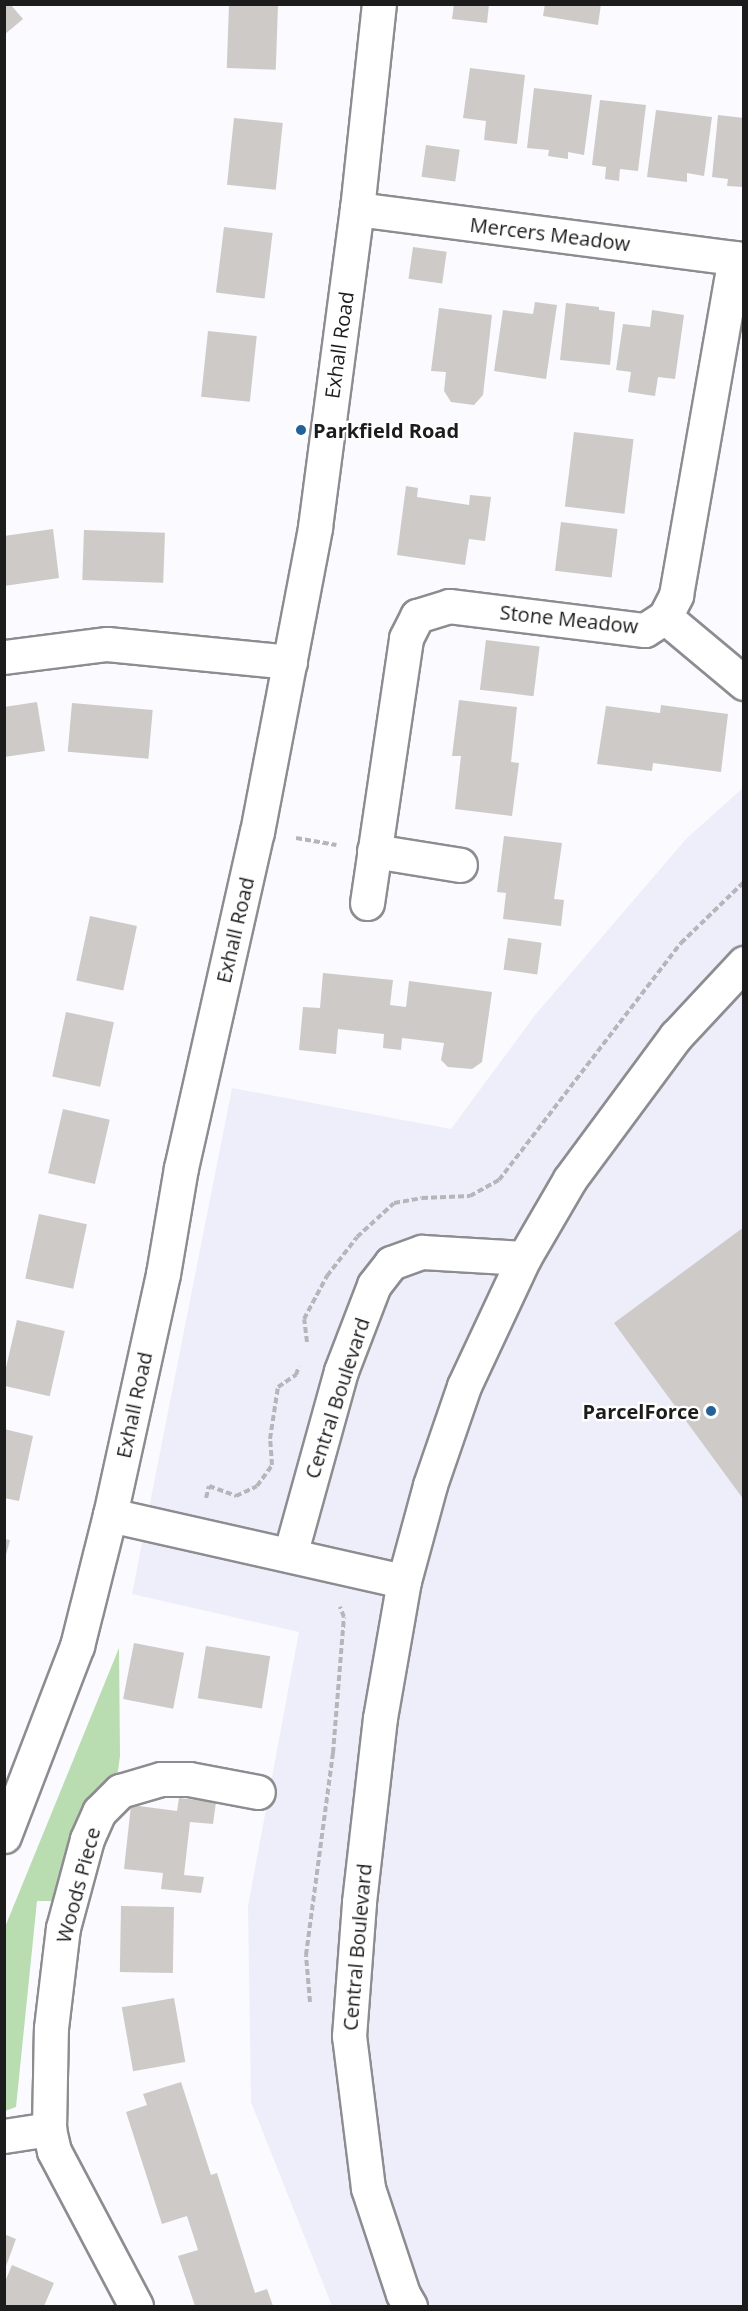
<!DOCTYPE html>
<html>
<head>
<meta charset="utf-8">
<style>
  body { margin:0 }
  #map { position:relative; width:748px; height:2311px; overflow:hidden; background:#fafaff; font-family:"Open Sans",sans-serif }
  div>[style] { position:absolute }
  .built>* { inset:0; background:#eeeefa }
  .green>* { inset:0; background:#b9ddb1 }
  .building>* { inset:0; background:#cecac7; transform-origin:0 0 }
  .path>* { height:4px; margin-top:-2px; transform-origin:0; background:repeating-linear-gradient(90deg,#b6b6ba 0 6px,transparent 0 9px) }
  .roads { filter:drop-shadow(2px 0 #8d8d91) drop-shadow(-2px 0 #8d8d91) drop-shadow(0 2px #8d8d91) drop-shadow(0 -2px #8d8d91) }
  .minor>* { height:33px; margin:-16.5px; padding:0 16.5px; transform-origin:16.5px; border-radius:16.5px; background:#fff }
  .dots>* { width:16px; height:16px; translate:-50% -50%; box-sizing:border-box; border:3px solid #fff; border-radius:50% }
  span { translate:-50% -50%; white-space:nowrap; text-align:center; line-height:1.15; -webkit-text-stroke:4.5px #fff; paint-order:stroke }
  .street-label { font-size:20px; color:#1c1c1d }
  .poi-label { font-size:20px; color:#1c1c1d; font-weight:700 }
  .left { translate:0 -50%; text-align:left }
  .right { translate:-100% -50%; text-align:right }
  .frame { position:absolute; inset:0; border:6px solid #1c1c1d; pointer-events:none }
</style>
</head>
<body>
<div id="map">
  <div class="built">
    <i style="clip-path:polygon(743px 788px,743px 2306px,332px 2306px,251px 2102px,248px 1906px,299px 1632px,132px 1594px,232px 1088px,451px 1129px,535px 1015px,687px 838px)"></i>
  </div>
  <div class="green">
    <i style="clip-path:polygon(119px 1648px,120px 1756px,117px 1778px,56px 1901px,37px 1901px,16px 2107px,5px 2111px,5px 1927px)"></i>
  </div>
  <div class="building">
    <i style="clip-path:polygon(4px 4px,10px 4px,23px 19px,4px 35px)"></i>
    <i style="left:229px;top:4px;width:49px;height:64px;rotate:2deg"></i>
    <i style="clip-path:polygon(454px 4px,489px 4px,487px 23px,452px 19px)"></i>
    <i style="clip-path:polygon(545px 4px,601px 4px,598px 25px,543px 16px)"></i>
    <i style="clip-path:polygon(470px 68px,525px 75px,517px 144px,484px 140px,486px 121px,463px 118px)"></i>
    <i style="clip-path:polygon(534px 88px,592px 95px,584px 155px,568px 152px,568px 159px,548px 156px,549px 150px,527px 148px)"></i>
    <i style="clip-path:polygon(600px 100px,646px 105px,638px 171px,620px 169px,619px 181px,605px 179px,606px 167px,592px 165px)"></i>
    <i style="clip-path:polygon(656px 110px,712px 117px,704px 176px,687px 173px,687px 182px,647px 177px)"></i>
    <i style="clip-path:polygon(718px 115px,744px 118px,744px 187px,727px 186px,728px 179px,712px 177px)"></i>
    <i style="left:234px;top:118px;width:49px;height:67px;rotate:6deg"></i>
    <i style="left:426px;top:145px;width:34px;height:32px;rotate:8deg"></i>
    <i style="left:224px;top:227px;width:49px;height:66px;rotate:7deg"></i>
    <i style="left:413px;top:247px;width:34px;height:32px;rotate:8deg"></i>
    <i style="clip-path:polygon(535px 302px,557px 305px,546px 379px,494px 371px,503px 310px,533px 314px)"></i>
    <i style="clip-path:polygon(566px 303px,599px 307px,599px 310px,615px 312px,610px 365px,560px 360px)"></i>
    <i style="clip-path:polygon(439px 308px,492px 315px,483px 395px,474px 405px,451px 402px,444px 391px,446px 372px,431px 371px)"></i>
    <i style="clip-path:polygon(652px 310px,684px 315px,675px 379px,658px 377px,655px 396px,628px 392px,631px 372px,616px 370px,623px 324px,650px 327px)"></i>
    <i style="left:208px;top:331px;width:49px;height:66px;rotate:6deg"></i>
    <i style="left:574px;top:432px;width:60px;height:75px;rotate:7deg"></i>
    <i style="clip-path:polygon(406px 486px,418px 488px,417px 497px,469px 505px,470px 495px,491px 497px,485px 541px,469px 539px,465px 565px,397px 555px)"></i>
    <i style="left:561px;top:522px;width:57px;height:49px;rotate:7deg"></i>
    <i style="clip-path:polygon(53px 529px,59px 578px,4px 586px,4px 536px)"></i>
    <i style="left:84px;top:530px;width:81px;height:50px;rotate:2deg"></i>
    <i style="left:486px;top:640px;width:54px;height:50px;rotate:7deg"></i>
    <i style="clip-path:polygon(459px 700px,517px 707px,511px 762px,519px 763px,512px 816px,455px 809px,461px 756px,452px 756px)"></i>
    <i style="clip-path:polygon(37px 702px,45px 751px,4px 757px,4px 707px)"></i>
    <i style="left:72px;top:703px;width:81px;height:49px;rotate:5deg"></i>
    <i style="clip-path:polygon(661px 705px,728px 714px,721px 772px,653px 763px,652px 771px,597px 764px,606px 706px,660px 713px)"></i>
    <i style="clip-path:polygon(504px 836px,562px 843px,554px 899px,564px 900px,561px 926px,503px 919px,506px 893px,497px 892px)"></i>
    <i style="left:90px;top:916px;width:48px;height:66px;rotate:12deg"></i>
    <i style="left:508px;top:938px;width:34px;height:32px;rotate:8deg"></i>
    <i style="clip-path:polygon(323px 973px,393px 980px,390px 1005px,406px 1007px,409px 981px,492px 992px,482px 1062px,472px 1069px,448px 1067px,441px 1060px,444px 1043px,402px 1038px,401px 1050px,383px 1048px,384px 1034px,338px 1029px,336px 1054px,299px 1050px,303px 1007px,320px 1008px)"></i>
    <i style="left:66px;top:1012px;width:49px;height:66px;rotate:12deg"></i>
    <i style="left:63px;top:1109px;width:48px;height:66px;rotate:13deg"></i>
    <i style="left:39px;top:1214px;width:49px;height:66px;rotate:12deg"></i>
    <i style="clip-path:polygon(744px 1227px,744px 1500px,614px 1323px)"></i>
    <i style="left:17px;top:1320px;width:49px;height:67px;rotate:13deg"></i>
    <i style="clip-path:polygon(4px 1429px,33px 1436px,19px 1501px,4px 1498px)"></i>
    <i style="clip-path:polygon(4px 1539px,10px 1540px,5px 1559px,4px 1558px)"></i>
    <i style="left:134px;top:1643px;width:51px;height:57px;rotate:11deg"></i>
    <i style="left:206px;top:1646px;width:65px;height:53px;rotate:9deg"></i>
    <i style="clip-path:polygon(179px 1798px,216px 1802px,213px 1824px,190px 1822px,184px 1875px,204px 1877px,201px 1893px,161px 1889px,163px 1873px,124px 1869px,131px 1805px,177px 1811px)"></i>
    <i style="left:121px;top:1906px;width:53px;height:66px;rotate:1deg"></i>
    <i style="left:174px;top:1998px;width:65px;height:53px;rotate:80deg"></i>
    <i style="clip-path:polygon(181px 2082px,211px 2175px,217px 2173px,255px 2293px,267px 2289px,273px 2306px,195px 2306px,178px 2256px,198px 2250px,187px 2216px,162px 2224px,126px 2112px,147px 2105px,143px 2094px)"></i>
    <i style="clip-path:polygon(4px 2234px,16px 2239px,5px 2269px,4px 2268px)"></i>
    <i style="clip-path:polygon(12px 2265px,54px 2283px,44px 2306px,4px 2306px,4px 2284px)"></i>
  </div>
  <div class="path">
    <i style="left:296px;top:838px;width:41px;rotate:9.9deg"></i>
    <i style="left:307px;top:1342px;width:23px;rotate:-97deg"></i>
    <i style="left:304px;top:1319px;width:49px;rotate:-61.9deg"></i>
    <i style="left:327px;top:1276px;width:49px;rotate:-52.4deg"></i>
    <i style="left:357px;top:1237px;width:50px;rotate:-42.6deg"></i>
    <i style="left:394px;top:1203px;width:28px;rotate:-10deg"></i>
    <i style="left:422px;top:1198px;width:48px;rotate:-2.4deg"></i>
    <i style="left:470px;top:1196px;width:33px;rotate:-29deg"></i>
    <i style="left:499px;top:1180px;width:299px;rotate:-52.5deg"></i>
    <i style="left:681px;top:943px;width:88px;rotate:-44.1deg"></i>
    <i style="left:206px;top:1498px;width:12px;rotate:-76deg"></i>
    <i style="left:209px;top:1486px;width:29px;rotate:20deg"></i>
    <i style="left:236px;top:1496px;width:23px;rotate:-25deg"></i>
    <i style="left:257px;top:1486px;width:26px;rotate:-54deg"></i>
    <i style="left:272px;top:1465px;width:26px;rotate:-94deg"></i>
    <i style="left:270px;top:1439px;width:53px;rotate:-81.3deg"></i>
    <i style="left:278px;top:1387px;width:22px;rotate:-34deg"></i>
    <i style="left:296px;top:1375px;width:9px;rotate:-72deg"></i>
    <i style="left:310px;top:2002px;width:47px;rotate:-94.9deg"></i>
    <i style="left:306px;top:1955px;width:204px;rotate:-82.4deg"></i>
    <i style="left:333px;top:1753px;width:136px;rotate:-85.4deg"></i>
    <i style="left:344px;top:1617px;width:11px;rotate:-112deg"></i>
  </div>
  <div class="roads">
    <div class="minor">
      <i style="left:357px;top:209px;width:390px;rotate:7.4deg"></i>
      <i style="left:665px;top:617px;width:103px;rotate:39.9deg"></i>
      <i style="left:4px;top:657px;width:104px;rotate:-7.2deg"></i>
      <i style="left:107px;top:644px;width:184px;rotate:5.6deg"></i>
      <i style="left:374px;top:851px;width:87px;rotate:9.2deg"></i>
      <i style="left:367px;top:903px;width:268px;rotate:-81.6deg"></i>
      <i style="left:406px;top:638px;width:25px;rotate:-63deg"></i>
      <i style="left:417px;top:616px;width:34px;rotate:-17deg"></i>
      <i style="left:449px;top:606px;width:197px;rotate:7deg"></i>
      <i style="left:645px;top:630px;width:24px;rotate:-33deg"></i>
      <i style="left:665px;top:617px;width:25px;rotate:-63deg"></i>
      <i style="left:676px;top:595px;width:342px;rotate:-80.1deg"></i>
      <i style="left:110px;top:1515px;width:301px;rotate:12.7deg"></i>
      <i style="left:290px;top:1555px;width:191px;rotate:-74.5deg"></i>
      <i style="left:341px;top:1371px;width:92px;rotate:-69deg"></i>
      <i style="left:374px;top:1285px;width:28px;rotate:-52deg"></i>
      <i style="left:391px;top:1263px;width:33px;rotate:-20deg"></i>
      <i style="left:422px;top:1252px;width:102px;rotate:3.4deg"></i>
      <i style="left:4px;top:1836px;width:204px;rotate:-69deg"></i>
      <i style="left:77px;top:1646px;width:135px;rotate:-75.9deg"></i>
      <i style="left:110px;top:1515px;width:247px;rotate:-77.6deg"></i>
      <i style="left:163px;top:1274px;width:108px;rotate:-80.4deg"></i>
      <i style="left:181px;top:1168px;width:344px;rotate:-77.3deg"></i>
      <i style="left:257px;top:832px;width:310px;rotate:-79.2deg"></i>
      <i style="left:315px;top:527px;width:321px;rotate:-82.5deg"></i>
      <i style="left:357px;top:209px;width:206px;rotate:-83.9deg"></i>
      <i style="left:4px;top:2136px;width:46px;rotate:-8.8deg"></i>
      <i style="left:136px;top:2306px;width:175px;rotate:-117.9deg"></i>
      <i style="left:54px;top:2151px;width:23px;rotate:-103deg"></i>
      <i style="left:49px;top:2129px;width:101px;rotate:-88.9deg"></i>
      <i style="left:51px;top:2028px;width:101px;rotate:-83.2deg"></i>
      <i style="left:63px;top:1928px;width:92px;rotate:-74.9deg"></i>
      <i style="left:87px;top:1839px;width:30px;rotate:-66deg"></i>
      <i style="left:99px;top:1812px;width:30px;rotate:-45deg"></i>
      <i style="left:120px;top:1791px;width:43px;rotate:-16.3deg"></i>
      <i style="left:161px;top:1779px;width:28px"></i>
      <i style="left:189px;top:1779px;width:70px;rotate:10.7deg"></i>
      <i style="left:410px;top:2306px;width:14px;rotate:-120deg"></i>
      <i style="left:403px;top:2294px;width:112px;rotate:-108.3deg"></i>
      <i style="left:368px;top:2188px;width:153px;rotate:-97.1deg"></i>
      <i style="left:349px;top:2036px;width:134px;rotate:-85.7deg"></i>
      <i style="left:359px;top:1902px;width:185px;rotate:-83.5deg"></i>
      <i style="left:380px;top:1718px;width:139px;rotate:-80.1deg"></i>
      <i style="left:404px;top:1581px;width:99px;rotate:-74.8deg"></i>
      <i style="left:430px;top:1485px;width:105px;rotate:-71deg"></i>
      <i style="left:464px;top:1386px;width:141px;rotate:-64.9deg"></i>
      <i style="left:524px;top:1258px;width:91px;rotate:-59.8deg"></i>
      <i style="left:570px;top:1179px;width:178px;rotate:-53.5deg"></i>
      <i style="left:676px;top:1036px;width:100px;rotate:-47deg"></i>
    </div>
  </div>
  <div class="dots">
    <i style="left:301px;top:430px;background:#236198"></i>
    <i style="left:711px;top:1411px;background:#236198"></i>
  </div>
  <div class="street-label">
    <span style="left:550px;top:234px;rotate:7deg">Mercers Meadow</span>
    <span style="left:339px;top:345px;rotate:-82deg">Exhall Road</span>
    <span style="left:569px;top:619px;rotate:6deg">Stone Meadow</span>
    <span style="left:235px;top:930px;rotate:-77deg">Exhall Road</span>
    <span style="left:337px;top:1398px;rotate:-72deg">Central Boulevard</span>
    <span style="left:134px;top:1405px;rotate:-78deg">Exhall Road</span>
    <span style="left:78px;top:1885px;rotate:-75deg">Woods Piece</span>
    <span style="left:357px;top:1947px;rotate:-85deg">Central Boulevard</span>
  </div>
  <div class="poi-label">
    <span class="left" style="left:313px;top:430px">Parkfield Road</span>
    <span class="right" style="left:699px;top:1411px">ParcelForce</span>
  </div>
  <div class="frame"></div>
</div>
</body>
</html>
